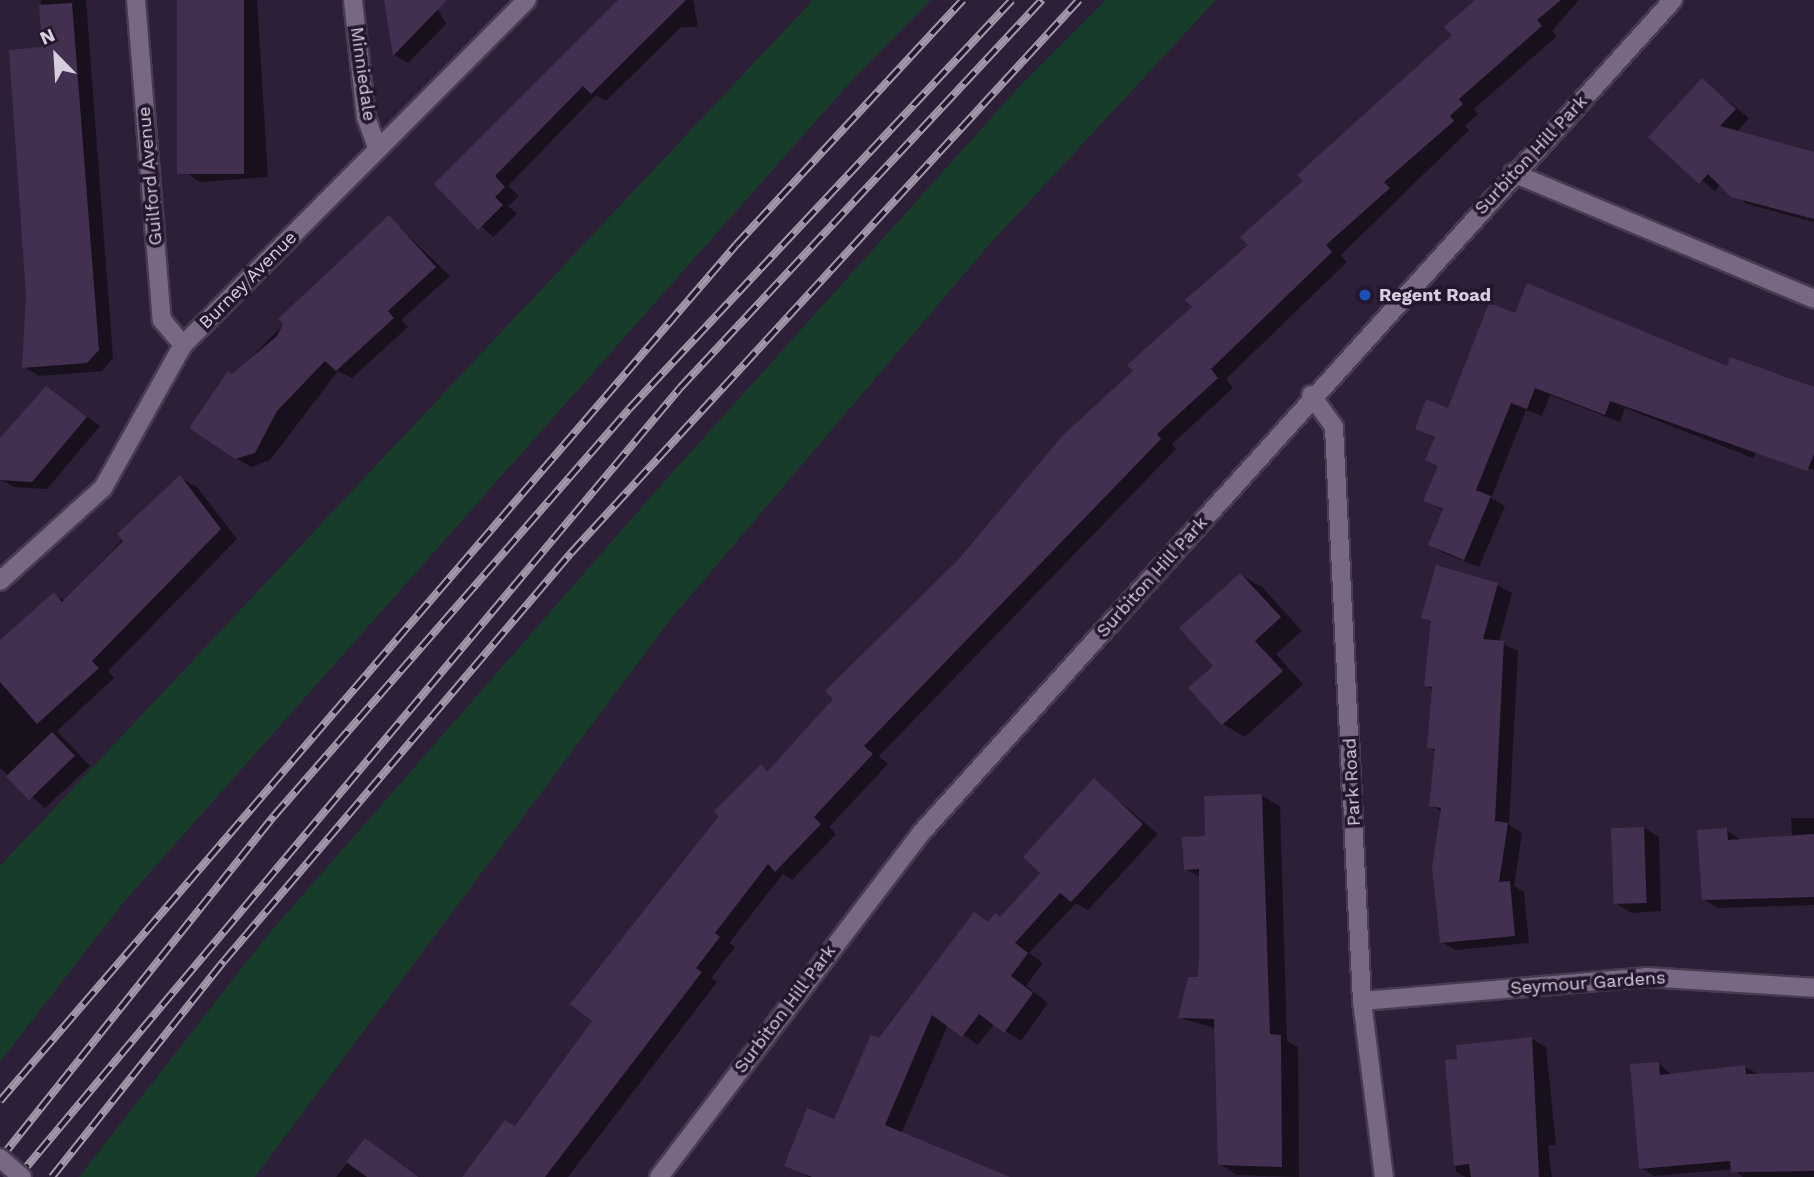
<!DOCTYPE html>
<html>
<head>
<meta charset="utf-8">
<style>
  body { margin:0 }
  #map { position:relative; width:1814px; height:1177px; overflow:hidden; background:#2d1f37; font-family:"Work Sans",sans-serif }
  div>[style] { position:absolute }
  .green>* { inset:0; background:#173c2a }
  .shadow>* { inset:0; background:#0007 }
  .building>* { inset:0; background:#432f50; transform-origin:0 0 }
  .roads { filter:drop-shadow(2px 0 #473b50) drop-shadow(-2px 0 #473b50) drop-shadow(0 2px #473b50) drop-shadow(0 -2px #473b50) }
  .minor>* { height:18px; margin:-9px; padding:0 9px; transform-origin:9px; border-radius:9px; background:#786883 }
  .tertiary>* { height:18px; margin:-9px; padding:0 9px; transform-origin:9px; border-radius:9px; background:#786883 }
  .rail>* { height:8px; margin-top:-4px; transform-origin:0; background:repeating-linear-gradient(90deg,#24162c 0 16px,#a398aa 0 32px); box-sizing:border-box; border-block:2px solid #a398aa }
  .bridges { filter:drop-shadow(2px 0 #473b50) drop-shadow(-2px 0 #473b50) drop-shadow(0 2px #473b50) drop-shadow(0 -2px #473b50) }
  .tertiary-bridge>* { height:18px; margin:-9px; padding:0 9px; transform-origin:9px; border-radius:9px; background:#786883 }
  .dots>* { width:19px; height:19px; translate:-50% -50%; box-sizing:border-box; border:4px solid #24162c; border-radius:50% }
  span { translate:-50% -50%; white-space:nowrap; text-align:center; line-height:1.15; -webkit-text-stroke:7px #24162c; paint-order:stroke }
  .street-label { font-size:18px; color:#d7cedd }
  .poi-label { font-size:18px; color:#d7cedd; font-weight:700 }
  .left { translate:0 -50%; text-align:left }
  .north { position:absolute; left:21px; top:21px; width:70px; height:70px; -webkit-text-stroke:5px #24162c; paint-order:stroke; rotate:336deg; font-size:19px; font-weight:700; line-height:28px; text-align:center; color:#d7cedd }
  .north::after { content:''; display:block; margin:auto; width:24px; height:32px; background:#d7cedd; clip-path:polygon(50% 0,100% 100%,50% 72%,0 100%) }
</style>
</head>
<body>
<div id="map">
  <div class="green">
    <i style="clip-path:polygon(813px 0,931px 0,856px 76px,123px 903px,0 1062px,0 866px)"></i>
    <i style="clip-path:polygon(1106px 0,1216px 0,988px 246px,670px 620px,255px 1177px,79px 1177px,266px 937px,655px 492px,1019px 87px)"></i>
  </div>
  <div class="shadow">
    <i style="clip-path:polygon(41px 0,86px 0,113px 358px,102px 371px,39px 376px,24px 367px,44px 49px)"></i>
    <i style="clip-path:polygon(178px 0,257px 0,268px 177px,200px 182px,186px 173px)"></i>
    <i style="clip-path:polygon(386px 0,445px 0,436px 6px,446px 24px,408px 63px,394px 55px)"></i>
    <i style="clip-path:polygon(620px 0,693px 0,698px 27px,681px 27px,606px 101px,596px 95px,508px 186px,519px 196px,508px 206px,517px 214px,493px 237px,436px 184px)"></i>
    <i style="clip-path:polygon(1477px 0,1579px 0,1552px 31px,1557px 36px,1474px 109px,1478px 114px,1465px 126px,1469px 130px,1341px 255px,1347px 262px,1226px 379px,1233px 388px,1172px 444px,1176px 449px,879px 756px,888px 764px,829px 827px,836px 834px,792px 880px,783px 874px,729px 943px,735px 947px,711px 978px,717px 982px,568px 1177px,462px 1177px,516px 1128px,595px 1021px,761px 766px,770px 771px,1306px 181px,1454px 35px)"></i>
    <i style="clip-path:polygon(1702px 80px,1749px 118px,1736px 133px,1814px 154px,1814px 222px,1747px 204px,1721px 184px,1715px 191px,1650px 137px)"></i>
    <i style="clip-path:polygon(389px 217px,450px 276px,401px 320px,408px 327px,352px 378px,338px 371px,270px 460px,251px 467px,236px 458px,233px 376px)"></i>
    <i style="clip-path:polygon(1516px 315px,1814px 389px,1814px 470px,1756px 451px,1753px 458px,1625px 408px,1620px 422px,1550px 395px,1542px 416px,1526px 410px,1491px 498px,1505px 506px,1479px 567px,1444px 553px,1430px 545px,1444px 511px,1425px 501px,1440px 467px,1436px 438px,1417px 428px,1449px 410px)"></i>
    <i style="clip-path:polygon(47px 388px,100px 426px,47px 489px,14px 487px,0 479px,0 441px)"></i>
    <i style="clip-path:polygon(180px 478px,197px 487px,237px 539px,108px 671px,114px 678px,57px 731px,90px 766px,45px 808px,0 768px,0 643px,54px 595px,65px 601px)"></i>
    <i style="clip-path:polygon(1240px 575px,1262px 587px,1302px 631px,1276px 654px,1303px 684px,1245px 737px,1223px 724px,1191px 689px,1216px 666px)"></i>
    <i style="clip-path:polygon(1497px 585px,1512px 593px,1499px 642px,1518px 651px,1509px 825px,1522px 833px,1514px 886px,1524px 892px,1529px 943px,1456px 950px,1441px 942px,1442px 812px,1431px 805px,1437px 752px,1428px 747px,1433px 690px,1426px 685px,1432px 623px,1423px 617px)"></i>
    <i style="clip-path:polygon(1094px 780px,1158px 834px,1088px 910px,1076px 903px,1029px 953px,1043px 963px,1026px 986px,1048px 1003px,1021px 1041px,994px 1024px,978px 1045px,948px 1025px,901px 1134px,1006px 1177px,809px 1177px,786px 1165px,835px 1121px,880px 1040px,975px 914px,990px 923px,1001px 919px,1043px 872px)"></i>
    <i style="clip-path:polygon(1262px 796px,1280px 806px,1287px 1041px,1298px 1047px,1299px 1177px,1237px 1175px,1220px 1164px,1215px 1028px,1180px 1018px,1200px 979px,1201px 877px,1185px 869px,1207px 837px)"></i>
    <i style="clip-path:polygon(1791px 818px,1814px 818px,1814px 905px,1718px 908px,1703px 899px,1727px 830px,1742px 841px,1792px 837px)"></i>
    <i style="clip-path:polygon(1644px 828px,1659px 837px,1661px 911px,1632px 913px,1618px 905px)"></i>
    <i style="clip-path:polygon(1532px 1039px,1546px 1047px,1556px 1145px,1548px 1146px,1552px 1177px,1466px 1177px,1456px 1172px,1447px 1062px)"></i>
    <i style="clip-path:polygon(1658px 1063px,1673px 1076px,1745px 1067px,1760px 1075px,1814px 1079px,1814px 1177px,1743px 1177px,1733px 1169px,1655px 1176px,1640px 1168px)"></i>
    <i style="clip-path:polygon(365px 1140px,381px 1150px,420px 1177px,336px 1177px)"></i>
  </div>
  <div class="building">
    <i style="left:177px;top:0;width:67px;height:174px"></i>
    <i style="clip-path:polygon(384px 0,447px 0,393px 56px)"></i>
    <i style="clip-path:polygon(618px 0,686px 0,591px 94px,583px 86px,495px 176px,505px 187px,495px 197px,503px 205px,478px 230px,434px 184px)"></i>
    <i style="clip-path:polygon(1475px 0,1561px 0,1537px 20px,1542px 26px,1459px 99px,1463px 104px,1450px 116px,1454px 121px,1384px 182px,1390px 188px,1326px 245px,1332px 252px,1211px 369px,1218px 378px,1157px 434px,1161px 439px,864px 746px,873px 754px,814px 817px,821px 824px,775px 872px,768px 864px,715px 933px,720px 937px,696px 968px,702px 972px,545px 1177px,462px 1177px,505px 1120px,515px 1126px,592px 1021px,570px 1004px,719px 816px,714px 811px,761px 764px,768px 771px,833px 699px,825px 691px,958px 560px,1064px 434px,1133px 371px,1127px 365px,1192px 307px,1185px 300px,1248px 245px,1240px 237px,1303px 181px,1297px 175px,1452px 35px,1444px 27px)"></i>
    <i style="clip-path:polygon(72px 3px,99px 350px,87px 363px,22px 368px,26px 296px,9px 50px,42px 47px,39px 5px)"></i>
    <i style="clip-path:polygon(1702px 78px,1736px 109px,1720px 126px,1814px 152px,1814px 219px,1731px 197px,1708px 174px,1699px 184px,1648px 137px)"></i>
    <i style="clip-path:polygon(389px 215px,436px 267px,388px 311px,394px 318px,336px 371px,325px 361px,277px 411px,255px 453px,235px 459px,189px 428px,228px 371px,232px 374px,277px 336px,283px 324px,278px 319px)"></i>
    <i style="clip-path:polygon(1527px 283px,1727px 366px,1730px 357px,1814px 387px,1814px 454px,1807px 471px,1610px 401px,1605px 415px,1535px 388px,1527px 409px,1511px 403px,1476px 490px,1491px 496px,1464px 560px,1428px 545px,1443px 509px,1423px 501px,1438px 466px,1425px 460px,1435px 437px,1415px 429px,1426px 399px,1448px 408px,1489px 303px,1515px 313px)"></i>
    <i style="clip-path:polygon(46px 386px,87px 417px,32px 482px,0 480px,0 438px)"></i>
    <i style="clip-path:polygon(180px 475px,221px 529px,92px 661px,99px 668px,37px 724px,0 682px,0 640px,54px 592px,62px 602px,123px 541px,117px 534px)"></i>
    <i style="clip-path:polygon(1436px 565px,1498px 583px,1483px 639px,1504px 641px,1495px 821px,1508px 823px,1499px 882px,1510px 881px,1515px 936px,1440px 943px,1432px 867px,1441px 808px,1429px 806px,1435px 749px,1427px 748px,1432px 687px,1424px 686px,1431px 621px,1421px 618px)"></i>
    <i style="clip-path:polygon(1240px 573px,1281px 617px,1255px 641px,1283px 671px,1222px 725px,1188px 688px,1213px 666px,1179px 628px)"></i>
    <i style="left:52px;top:732px;width:33px;height:64px;rotate:46deg"></i>
    <i style="clip-path:polygon(1094px 778px,1143px 824px,1071px 902px,1060px 893px,1015px 943px,1028px 953px,1011px 976px,1033px 993px,1004px 1033px,979px 1014px,962px 1037px,932px 1015px,885px 1125px,1010px 1177px,812px 1177px,784px 1166px,807px 1108px,834px 1119px,871px 1035px,879px 1038px,974px 912px,988px 922px,995px 913px,1000px 917px,1040px 873px,1023px 857px)"></i>
    <i style="clip-path:polygon(1262px 794px,1270px 1034px,1281px 1035px,1282px 1167px,1218px 1165px,1214px 1019px,1178px 1018px,1188px 977px,1198px 977px,1199px 956px,1199px 869px,1184px 870px,1182px 837px,1205px 836px,1204px 796px)"></i>
    <i style="left:1644px;top:827px;width:76px;height:33px;rotate:88deg"></i>
    <i style="clip-path:polygon(1727px 828px,1728px 840px,1814px 834px,1814px 897px,1702px 900px,1697px 830px)"></i>
    <i style="clip-path:polygon(1532px 1037px,1539px 1177px,1471px 1177px,1469px 1164px,1454px 1166px,1445px 1060px,1457px 1059px,1456px 1045px)"></i>
    <i style="clip-path:polygon(1659px 1062px,1660px 1075px,1745px 1065px,1746px 1074px,1814px 1072px,1814px 1171px,1731px 1172px,1730px 1161px,1639px 1169px,1630px 1064px)"></i>
    <i style="clip-path:polygon(365px 1138px,419px 1177px,367px 1177px,346px 1162px)"></i>
  </div>
  <div class="roads">
    <div class="minor">
      <i style="left:136px;top:0;width:321px;rotate:85.4deg"></i>
      <i style="left:162px;top:320px;width:33px;rotate:50deg"></i>
      <i style="left:353px;top:0;width:118px;rotate:83.7deg"></i>
      <i style="left:366px;top:117px;width:32px;rotate:70deg"></i>
      <i style="left:1513px;top:173px;width:326px;rotate:22.7deg"></i>
      <i style="left:1311px;top:395px;width:39px;rotate:54deg"></i>
      <i style="left:1334px;top:427px;width:575px;rotate:87.21deg"></i>
      <i style="left:1362px;top:1001px;width:177px;rotate:82.9deg"></i>
      <i style="left:0;top:581px;width:139px;rotate:-42.1deg"></i>
      <i style="left:103px;top:488px;width:164px;rotate:-60.8deg"></i>
      <i style="left:183px;top:345px;width:487px;rotate:-45.1deg"></i>
      <i style="left:1362px;top:1001px;width:285px;rotate:-4.8deg"></i>
      <i style="left:1646px;top:977px;width:168px;rotate:3.7deg"></i>
    </div>
    <div class="tertiary">
      <i style="left:659px;top:1177px;width:434px;rotate:-52.7deg"></i>
      <i style="left:922px;top:832px;width:1121px;rotate:-47.93deg"></i>
    </div>
  </div>
  <div class="rail">
    <i style="left:0;top:1101px;width:1129px;rotate:-49.31deg"></i>
    <i style="left:736px;top:245px;width:334px;rotate:-47.2deg"></i>
    <i style="left:0;top:1159px;width:439px;rotate:-51.4deg"></i>
    <i style="left:274px;top:816px;width:540px;rotate:-48.9deg"></i>
    <i style="left:629px;top:409px;width:560px;rotate:-46.88deg"></i>
    <i style="left:18px;top:1177px;width:1030px;rotate:-50deg"></i>
    <i style="left:680px;top:388px;width:531px;rotate:-46.99deg"></i>
    <i style="left:52px;top:1177px;width:276px;rotate:-51.5deg"></i>
    <i style="left:224px;top:961px;width:536px;rotate:-49.62deg"></i>
    <i style="left:571px;top:553px;width:751px;rotate:-47.43deg"></i>
  </div>
  <div class="bridges">
    <div class="tertiary-bridge">
      <i style="left:0;top:1158px;width:29px;rotate:41deg"></i>
    </div>
  </div>
  <div class="dots">
    <i style="left:1365px;top:295px;background:#1a4fb4"></i>
  </div>
  <div class="street-label">
    <span style="left:363px;top:74px;rotate:82deg">Minniedale</span>
    <span style="left:1531px;top:155px;rotate:-47deg">Surbiton Hill Park</span>
    <span style="left:150px;top:176px;rotate:-95deg">Guilford Avenue</span>
    <span style="left:248px;top:280px;rotate:-45deg">Burney Avenue</span>
    <span style="left:1152px;top:577px;rotate:-48deg">Surbiton Hill Park</span>
    <span style="left:1352px;top:782px;rotate:-93deg">Park Road</span>
    <span style="left:1588px;top:983px;rotate:-4deg">Seymour Gardens</span>
    <span style="left:785px;top:1009px;rotate:-53deg">Surbiton Hill Park</span>
  </div>
  <div class="poi-label">
    <span class="left" style="left:1379px;top:295px">Regent Road</span>
  </div>
  <div class="north">N</div>
</div>
</body>
</html>
